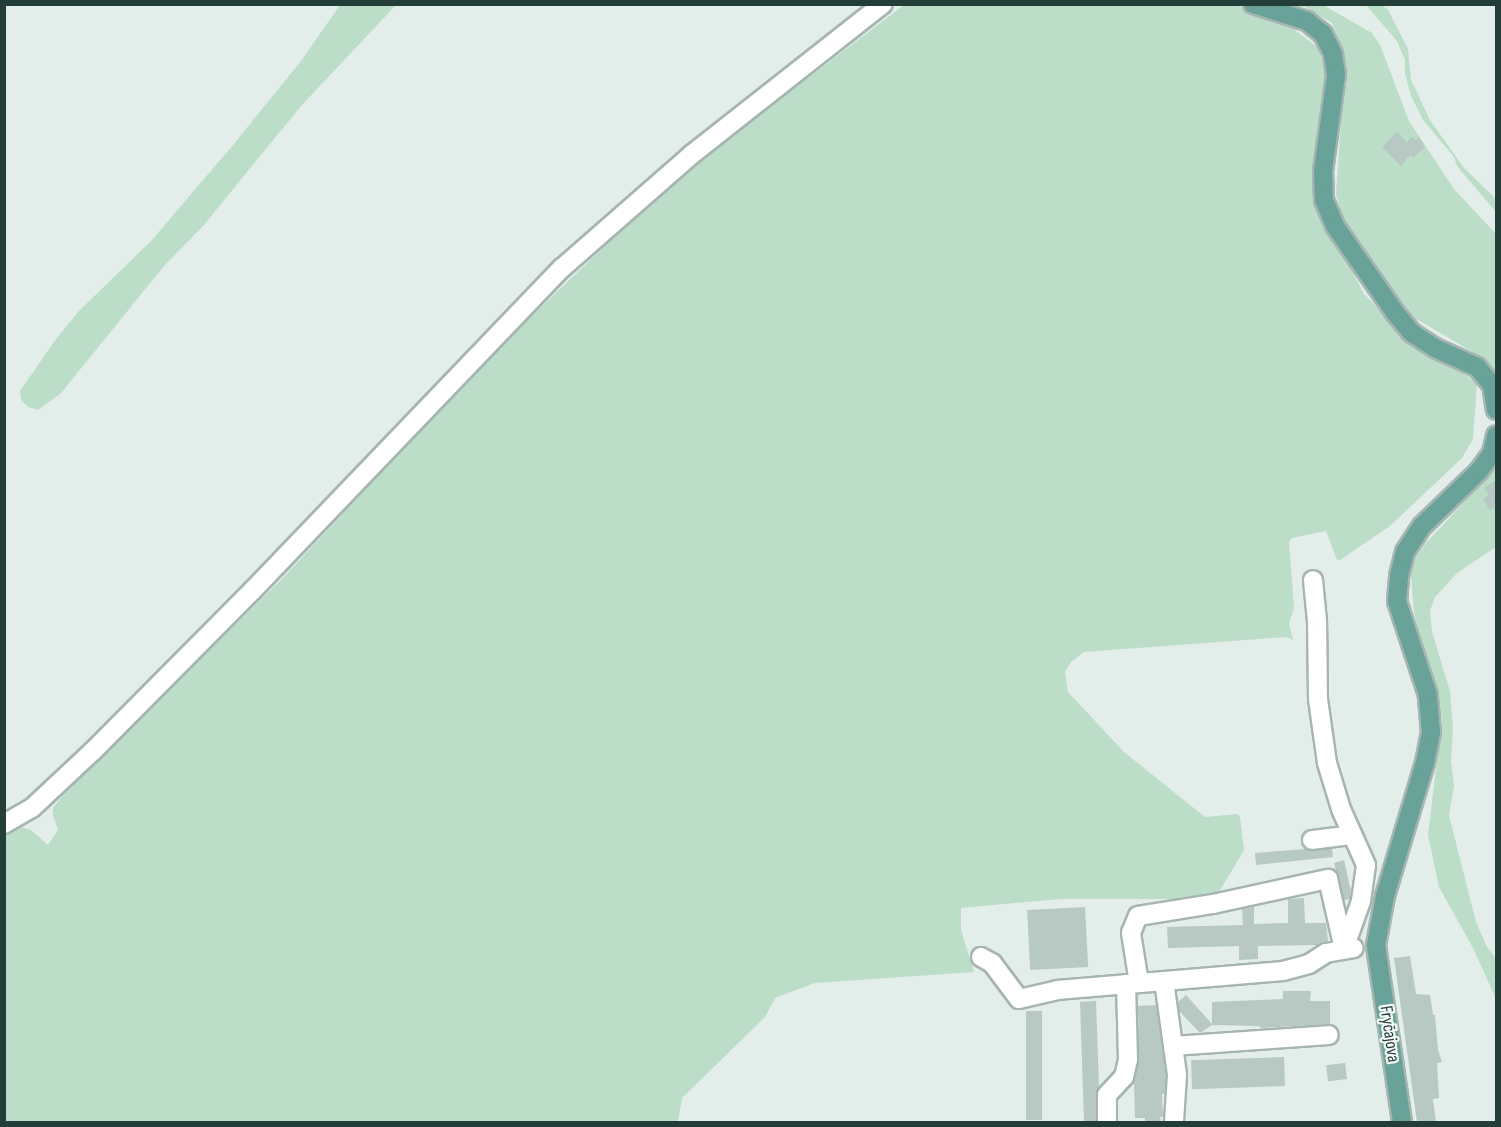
<!DOCTYPE html>
<html>
<head>
<meta charset="utf-8">
<style>
  body { margin:0 }
  #map { position:relative; width:1501px; height:1127px; overflow:hidden; background:#e3ede9; font-family:"Sofia Sans Condensed",sans-serif }
  div>[style] { position:absolute }
  .green>* { inset:0; background:#bcdec8 }
  .building>* { inset:0; background:#b8c8c2; transform-origin:0 0 }
  .roads { filter:drop-shadow(2px 0 #a6b5b1) drop-shadow(-2px 0 #a6b5b1) drop-shadow(0 2px #a6b5b1) drop-shadow(0 -2px #a6b5b1) }
  .minor>* { height:18px; margin:-9px; padding:0 9px; transform-origin:9px; border-radius:9px; background:#fff }
  .major>* { height:18px; margin:-9px; padding:0 9px; transform-origin:9px; border-radius:9px; background:#68a298 }
  span { translate:-50% -50%; white-space:nowrap; text-align:center; line-height:1.15; -webkit-text-stroke:4.5px #f4f9f7; paint-order:stroke }
  .street-label { font-size:18px; color:#233e39 }
  .frame { position:absolute; inset:0; border:6px solid #233e39; pointer-events:none }
</style>
</head>
<body>
<div id="map">
  <div class="green">
    <i style="clip-path:polygon(340px 5px,396px 5px,301px 106px,203px 226px,164px 266px,61px 393px,38px 410px,28px 407px,21px 400px,20px 391px,56px 339px,79px 311px,151px 241px,233px 145px,301px 61px)"></i>
    <i style="clip-path:polygon(904px 5px,1238px 5px,1248px 11px,1286px 23px,1317px 47px,1326px 69px,1315px 164px,1318px 203px,1364px 294px,1420px 349px,1466px 375px,1477px 384px,1473px 439px,1462px 458px,1390px 526px,1340px 560px,1337px 560px,1326px 531px,1292px 538px,1289px 542px,1294px 608px,1289px 624px,1293px 640px,1286px 637px,1084px 652px,1071px 662px,1065px 672px,1068px 692px,1124px 752px,1205px 817px,1238px 814px,1240px 817px,1244px 850px,1219px 892px,1174px 899px,1060px 899px,961px 908px,961px 930px,974px 972px,815px 983px,775px 998px,765px 1017px,682px 1098px,678px 1122px,5px 1122px,4px 836px,20px 827px,31px 830px,48px 845px,58px 830px,53px 816px,53px 808px,73px 783px,280px 581px,493px 353px,651px 202px,708px 154px)"></i>
    <i style="clip-path:polygon(1292px 5px,1323px 5px,1372px 33px,1380px 45px,1409px 121px,1454px 189px,1496px 234px,1496px 374px,1471px 351px,1413px 317px,1363px 253px,1343px 219px,1336px 194px,1341px 121px,1347px 81px,1344px 54px,1332px 23px,1305px 7px)"></i>
    <i style="clip-path:polygon(1366px 5px,1382px 5px,1388px 10px,1408px 49px,1411px 80px,1430px 120px,1464px 168px,1496px 199px,1496px 212px,1457px 166px,1454px 157px,1423px 120px,1411px 96px,1405px 74px,1405px 60px,1397px 41px)"></i>
    <i style="clip-path:polygon(1496px 468px,1496px 547px,1457px 573px,1435px 597px,1430px 611px,1432px 632px,1450px 691px,1453px 727px,1451px 761px,1454px 786px,1449px 815px,1476px 922px,1486px 945px,1496px 959px,1496px 999px,1473px 948px,1439px 887px,1428px 835px,1442px 720px,1414px 613px,1411px 578px,1411px 565px,1426px 543px)"></i>
  </div>
  <div class="building">
    <i style="clip-path:polygon(1397px 132px,1407px 142px,1412px 137px,1416px 140px,1419px 137px,1425px 147px,1413px 158px,1410px 155px,1401px 166px,1382px 147px)"></i>
    <i style="clip-path:polygon(1497px 479px,1497px 506px,1490px 510px,1483px 499px,1489px 495px,1484px 488px)"></i>
    <i style="clip-path:polygon(1306px 849px,1332px 849px,1333px 857px,1256px 865px,1255px 853px)"></i>
    <i style="clip-path:polygon(1344px 860px,1351px 892px,1350px 899px,1344px 900px,1334px 863px)"></i>
    <i style="clip-path:polygon(1304px 898px,1305px 923px,1326px 923px,1328px 941px,1318px 945px,1258px 946px,1258px 959px,1239px 960px,1239px 946px,1168px 948px,1167px 927px,1243px 925px,1242px 909px,1254px 907px,1254px 924px,1288px 923px,1288px 899px)"></i>
    <i style="left:1085px;top:907px;width:60px;height:58px;rotate:87deg"></i>
    <i style="clip-path:polygon(1410px 956px,1416px 994px,1430px 995px,1433px 1015px,1435px 1015px,1438px 1050px,1442px 1062px,1437px 1063px,1439px 1098px,1433px 1099px,1436px 1122px,1417px 1122px,1394px 958px)"></i>
    <i style="clip-path:polygon(1283px 991px,1311px 991px,1310px 1001px,1330px 1001px,1330px 1024px,1261px 1028px,1259px 1026px,1212px 1025px,1200px 1033px,1179px 1011px,1178px 1002px,1186px 995px,1212px 1024px,1212px 1002px,1283px 999px)"></i>
    <i style="clip-path:polygon(1096px 1001px,1099px 1087px,1096px 1095px,1096px 1122px,1084px 1122px,1080px 1002px)"></i>
    <i style="clip-path:polygon(1156px 1005px,1166px 1075px,1165px 1094px,1162px 1094px,1163px 1117px,1160px 1117px,1161px 1122px,1145px 1122px,1145px 1118px,1135px 1118px,1134px 1082px,1139px 1060px,1138px 1006px)"></i>
    <i style="left:1026px;top:1011px;width:16px;height:109px"></i>
    <i style="left:1284px;top:1057px;width:29px;height:93px;rotate:88deg"></i>
    <i style="left:1345px;top:1063px;width:16px;height:19px;rotate:83deg"></i>
  </div>
  <div class="roads">
    <div class="minor">
      <i style="left:4px;top:824px;width:32px;rotate:-30deg"></i>
      <i style="left:32px;top:808px;width:83px;rotate:-43.1deg"></i>
      <i style="left:93px;top:751px;width:227px;rotate:-45.2deg"></i>
      <i style="left:253px;top:590px;width:446px;rotate:-46.2deg"></i>
      <i style="left:562px;top:268px;width:171px;rotate:-41.2deg"></i>
      <i style="left:691px;top:155px;width:244px;rotate:-38.2deg"></i>
      <i style="left:1312px;top:840px;width:40px;rotate:-7.1deg"></i>
      <i style="left:981px;top:957px;width:13px;rotate:29deg"></i>
      <i style="left:992px;top:963px;width:45px;rotate:53.1deg"></i>
      <i style="left:1019px;top:999px;width:39px;rotate:-13deg"></i>
      <i style="left:1057px;top:990px;width:227px;rotate:-4.8deg"></i>
      <i style="left:1283px;top:971px;width:27px;rotate:-15deg"></i>
      <i style="left:1309px;top:964px;width:20px;rotate:-33deg"></i>
      <i style="left:1326px;top:953px;width:28px;rotate:-10deg"></i>
      <i style="left:1164px;top:981px;width:95px;rotate:82.1deg"></i>
      <i style="left:1177px;top:1075px;width:47px;rotate:93.7deg"></i>
      <i style="left:1139px;top:983px;width:51px;rotate:-99.1deg"></i>
      <i style="left:1131px;top:933px;width:18px;rotate:-68deg"></i>
      <i style="left:1138px;top:916px;width:76px;rotate:-9.1deg"></i>
      <i style="left:1213px;top:904px;width:118px;rotate:-12.3deg"></i>
      <i style="left:1328px;top:879px;width:72px;rotate:77.1deg"></i>
      <i style="left:1344px;top:949px;width:51px;rotate:-70.5deg"></i>
      <i style="left:1361px;top:901px;width:36px;rotate:-82deg"></i>
      <i style="left:1366px;top:865px;width:61px;rotate:-114.1deg"></i>
      <i style="left:1341px;top:809px;width:48px;rotate:-106.9deg"></i>
      <i style="left:1327px;top:763px;width:65px;rotate:-98deg"></i>
      <i style="left:1318px;top:699px;width:78px;rotate:-90.7deg"></i>
      <i style="left:1317px;top:621px;width:41px;rotate:-95.6deg"></i>
      <i style="left:1173px;top:1046px;width:156px;rotate:-4deg"></i>
      <i style="left:1107px;top:1122px;width:27px;rotate:-90deg"></i>
      <i style="left:1107px;top:1095px;width:25px;rotate:-47deg"></i>
      <i style="left:1124px;top:1077px;width:17px;rotate:-77deg"></i>
      <i style="left:1128px;top:1060px;width:76px;rotate:-91.5deg"></i>
    </div>
    <div class="major">
      <i style="left:1253px;top:4px;width:57px;rotate:17.5deg"></i>
      <i style="left:1307px;top:21px;width:21px;rotate:39deg"></i>
      <i style="left:1323px;top:34px;width:22px;rotate:63deg"></i>
      <i style="left:1333px;top:54px;width:21px;rotate:82deg"></i>
      <i style="left:1336px;top:75px;width:97px;rotate:97.7deg"></i>
      <i style="left:1323px;top:171px;width:29px;rotate:88deg"></i>
      <i style="left:1324px;top:200px;width:28px;rotate:67deg"></i>
      <i style="left:1335px;top:226px;width:107px;rotate:55.3deg"></i>
      <i style="left:1396px;top:314px;width:25px;rotate:50deg"></i>
      <i style="left:1412px;top:333px;width:27px;rotate:33deg"></i>
      <i style="left:1435px;top:348px;width:46px;rotate:24.3deg"></i>
      <i style="left:1477px;top:367px;width:23px;rotate:50deg"></i>
      <i style="left:1492px;top:385px;width:25px;rotate:81deg"></i>
      <i style="left:1402px;top:1122px;width:179px;rotate:-98.4deg"></i>
      <i style="left:1376px;top:945px;width:50px;rotate:-79.6deg"></i>
      <i style="left:1385px;top:896px;width:139px;rotate:-73.3deg"></i>
      <i style="left:1425px;top:763px;width:32px;rotate:-79deg"></i>
      <i style="left:1431px;top:732px;width:37px;rotate:-95deg"></i>
      <i style="left:1428px;top:695px;width:99px;rotate:-108.3deg"></i>
      <i style="left:1397px;top:601px;width:25px;rotate:-85deg"></i>
      <i style="left:1399px;top:576px;width:25px;rotate:-76deg"></i>
      <i style="left:1405px;top:552px;width:31px;rotate:-57deg"></i>
      <i style="left:1422px;top:526px;width:79px;rotate:-44deg"></i>
      <i style="left:1479px;top:471px;width:22px;rotate:-54deg"></i>
      <i style="left:1492px;top:453px;width:18px;rotate:-77deg"></i>
    </div>
  </div>
  <div class="street-label">
    <span style="left:1389px;top:1034px;rotate:82deg">Fryčajova</span>
  </div>
  <div class="frame"></div>
</div>
</body>
</html>
